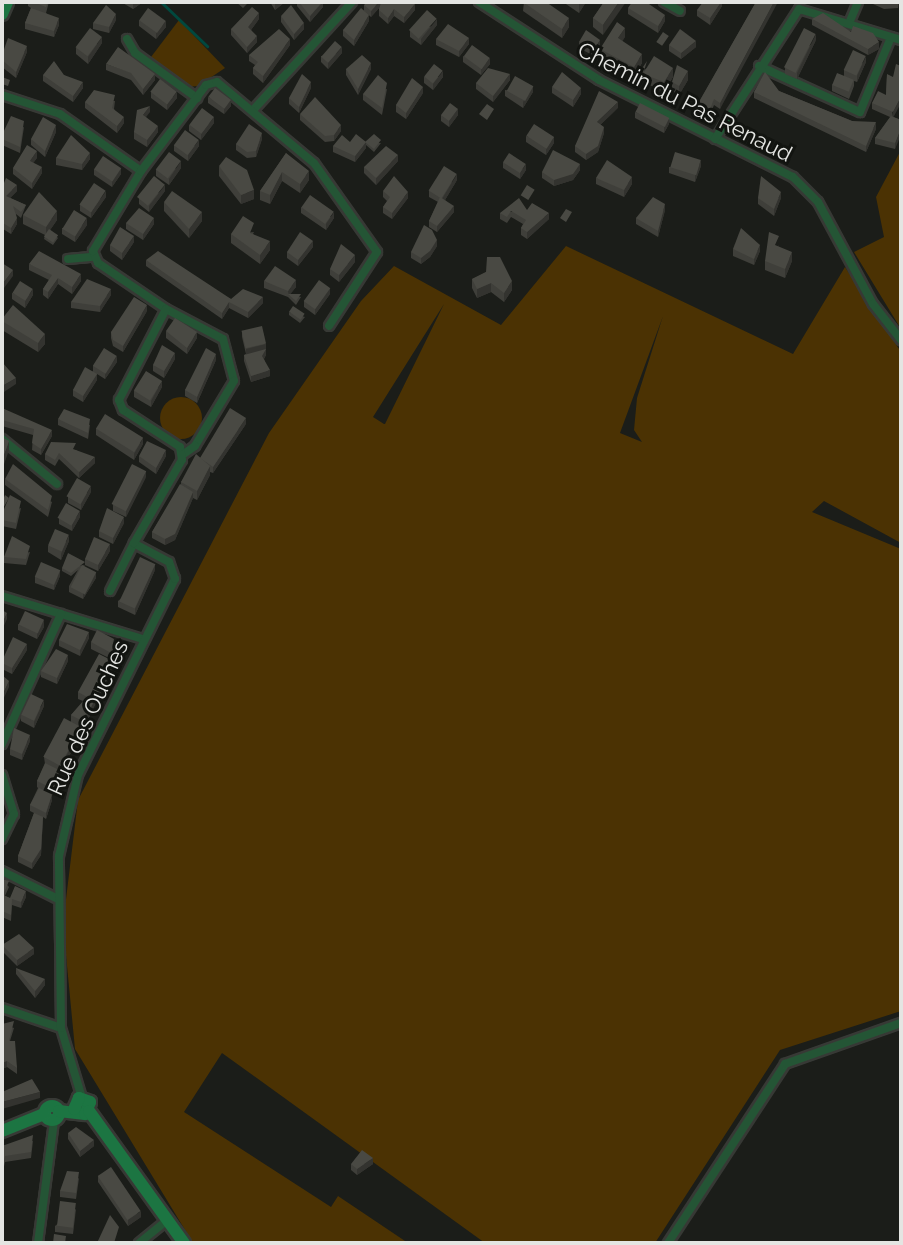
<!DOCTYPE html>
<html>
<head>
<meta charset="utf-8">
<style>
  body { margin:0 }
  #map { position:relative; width:903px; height:1245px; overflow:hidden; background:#1b1d19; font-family:Raleway,sans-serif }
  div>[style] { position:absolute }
  .green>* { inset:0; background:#4b3203 }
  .round { border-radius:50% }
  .stream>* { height:3px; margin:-1.5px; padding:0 1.5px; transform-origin:1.5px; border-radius:1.5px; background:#01483e }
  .roads { filter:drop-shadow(2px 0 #373935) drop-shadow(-2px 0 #373935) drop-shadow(0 2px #373935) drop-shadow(0 -2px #373935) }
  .street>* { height:8px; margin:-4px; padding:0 4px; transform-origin:4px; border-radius:4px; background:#245535 }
  .secondary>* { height:12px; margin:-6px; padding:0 6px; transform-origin:6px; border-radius:6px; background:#1c7542 }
  .secondary>.ring { margin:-6px; padding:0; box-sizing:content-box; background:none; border:12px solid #1c7542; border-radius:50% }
  .wall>* { inset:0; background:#3f3f3a }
  .shaded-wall>* { inset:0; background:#33332f }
  .building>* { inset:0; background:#494943; transform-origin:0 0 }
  span { translate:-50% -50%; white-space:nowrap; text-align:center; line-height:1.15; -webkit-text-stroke:6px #121410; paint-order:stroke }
  .street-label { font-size:22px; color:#e4e5e2 }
  .frame { position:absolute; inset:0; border:4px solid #e4e5e2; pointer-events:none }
</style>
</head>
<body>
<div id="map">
  <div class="green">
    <i style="clip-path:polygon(179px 20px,225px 68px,198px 86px,187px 87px,151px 57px)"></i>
    <i style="clip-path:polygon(901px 150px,901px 329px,854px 252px,884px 237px,876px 197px)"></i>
    <i style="clip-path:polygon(evenodd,566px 246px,793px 354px,845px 267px,901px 352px,901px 543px,824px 501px,812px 512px,901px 549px,901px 1011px,780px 1050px,655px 1243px,485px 1243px,222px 1053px,184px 1112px,331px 1207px,338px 1196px,408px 1243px,193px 1243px,75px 1049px,63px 924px,78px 800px,269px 433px,361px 301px,394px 266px,501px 325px,566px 246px,444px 304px,385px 424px,384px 424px,373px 417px,444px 304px,566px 246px,663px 316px,637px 398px,634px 430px,642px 442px,620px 433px,663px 316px)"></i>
    <i class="round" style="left:160px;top:397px;width:42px;height:42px"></i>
  </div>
  <div class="stream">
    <i style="left:161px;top:2px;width:64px;rotate:43.7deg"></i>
  </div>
  <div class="roads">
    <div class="street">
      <i style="left:479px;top:2px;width:143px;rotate:33deg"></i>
      <i style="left:599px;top:80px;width:217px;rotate:26.6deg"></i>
      <i style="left:793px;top:177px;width:35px;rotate:45deg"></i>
      <i style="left:818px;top:202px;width:116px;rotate:61.7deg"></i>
      <i style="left:873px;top:304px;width:46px;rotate:52.1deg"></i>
      <i style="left:664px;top:2px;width:18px;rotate:29deg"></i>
      <i style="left:850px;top:21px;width:21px;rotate:-67deg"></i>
      <i style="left:127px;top:39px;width:16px;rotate:60deg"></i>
      <i style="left:135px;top:53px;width:77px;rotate:36deg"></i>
      <i style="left:759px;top:66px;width:111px;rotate:24.5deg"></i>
      <i style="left:860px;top:112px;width:81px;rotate:-67.5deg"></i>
      <i style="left:2px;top:95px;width:61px;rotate:18.1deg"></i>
      <i style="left:60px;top:114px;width:99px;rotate:35.1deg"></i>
      <i style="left:254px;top:109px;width:145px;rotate:-47.5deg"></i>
      <i style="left:715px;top:139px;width:155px;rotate:-57.1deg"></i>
      <i style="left:799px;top:9px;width:107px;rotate:16.9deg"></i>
      <i style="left:68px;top:259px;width:25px;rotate:-5deg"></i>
      <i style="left:166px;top:309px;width:82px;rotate:-145.9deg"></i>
      <i style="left:98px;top:263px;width:13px;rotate:-113deg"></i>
      <i style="left:93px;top:251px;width:93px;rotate:-59deg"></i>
      <i style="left:141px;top:171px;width:108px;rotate:-52.9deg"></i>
      <i style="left:206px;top:85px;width:11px;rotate:-15deg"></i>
      <i style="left:217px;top:82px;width:126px;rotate:39.9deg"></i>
      <i style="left:314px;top:163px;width:109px;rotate:54.7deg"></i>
      <i style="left:377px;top:252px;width:88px;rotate:123deg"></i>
      <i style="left:166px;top:309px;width:64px;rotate:27.8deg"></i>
      <i style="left:223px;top:339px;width:43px;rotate:75.3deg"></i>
      <i style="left:234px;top:381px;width:76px;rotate:121deg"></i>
      <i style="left:195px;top:446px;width:16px;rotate:145deg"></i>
      <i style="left:2px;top:439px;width:71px;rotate:39.3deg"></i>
      <i style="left:110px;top:591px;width:54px;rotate:-63.4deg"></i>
      <i style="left:2px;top:596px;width:147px;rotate:17deg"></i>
      <i style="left:2px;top:744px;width:143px;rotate:-65.6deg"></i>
      <i style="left:2px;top:775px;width:41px;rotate:72.9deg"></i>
      <i style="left:14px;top:814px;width:28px;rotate:116deg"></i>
      <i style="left:2px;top:871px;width:60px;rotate:26.6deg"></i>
      <i style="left:2px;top:1008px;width:62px;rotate:18.7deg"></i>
      <i style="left:82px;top:1098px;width:73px;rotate:-106.7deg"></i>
      <i style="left:61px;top:1028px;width:172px;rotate:-90.7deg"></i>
      <i style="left:59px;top:856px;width:83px;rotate:-76.8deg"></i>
      <i style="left:78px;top:775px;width:219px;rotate:-63.7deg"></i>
      <i style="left:175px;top:579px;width:18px;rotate:-109deg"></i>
      <i style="left:169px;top:562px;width:40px;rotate:-152deg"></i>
      <i style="left:134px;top:543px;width:96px;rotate:-60deg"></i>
      <i style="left:182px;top:460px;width:13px;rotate:-99deg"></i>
      <i style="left:180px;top:447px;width:68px;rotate:-147deg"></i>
      <i style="left:123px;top:410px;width:11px;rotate:-112deg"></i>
      <i style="left:119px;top:400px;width:102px;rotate:-62.7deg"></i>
      <i style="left:38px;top:1243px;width:123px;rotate:-82.5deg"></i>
      <i style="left:139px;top:1243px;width:36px;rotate:-39deg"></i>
      <i style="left:668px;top:1243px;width:214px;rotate:-56.8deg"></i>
      <i style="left:785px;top:1064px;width:123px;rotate:-19.5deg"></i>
    </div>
    <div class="secondary">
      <i style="left:2px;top:14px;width:13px;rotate:-67deg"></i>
      <i class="ring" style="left:45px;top:1106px;width:2px;height:2px"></i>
      <i style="left:59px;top:1111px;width:26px;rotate:7deg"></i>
      <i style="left:85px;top:1114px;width:13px;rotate:-67deg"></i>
      <i style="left:90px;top:1102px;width:12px;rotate:-160deg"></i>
      <i style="left:79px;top:1098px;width:12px;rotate:114deg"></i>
      <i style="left:89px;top:1111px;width:163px;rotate:54.3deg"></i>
      <i style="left:2px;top:1131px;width:45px;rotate:-22deg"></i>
    </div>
  </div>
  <div class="wall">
    <i style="clip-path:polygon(28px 2px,49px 2px,46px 13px,59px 25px,54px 37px,25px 29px,25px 23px,31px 8px,28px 6px)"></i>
    <i style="clip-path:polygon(121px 2px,143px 2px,133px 9px)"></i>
    <i style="clip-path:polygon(236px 2px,249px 2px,243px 8px)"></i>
    <i style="clip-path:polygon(270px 2px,285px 2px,275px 10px)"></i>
    <i style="clip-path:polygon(297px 2px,323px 2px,323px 7px,310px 22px,297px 6px)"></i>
    <i style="clip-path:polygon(524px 2px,569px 27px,562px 38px,523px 11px)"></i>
    <i style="clip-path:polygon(563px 2px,586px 2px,579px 13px)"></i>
    <i style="clip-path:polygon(604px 2px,603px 35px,593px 27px,593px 18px)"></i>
    <i style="clip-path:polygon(722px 2px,722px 6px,710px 25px,697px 16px,697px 10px)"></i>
    <i style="clip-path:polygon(756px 2px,720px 109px,714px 105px,710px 115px,699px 108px,699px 102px)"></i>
    <i style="clip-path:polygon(873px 2px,899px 2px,898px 8px,884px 9px,873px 4px)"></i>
    <i style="clip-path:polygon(364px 5px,415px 10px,404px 23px,394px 16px,388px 24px,379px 16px,379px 8px,371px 17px,364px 11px)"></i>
    <i style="clip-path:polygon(628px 8px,665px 21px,658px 33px,628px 14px)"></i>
    <i style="clip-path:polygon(281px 16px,304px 29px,294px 40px,281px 22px)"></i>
    <i style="clip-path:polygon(259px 19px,251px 30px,257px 42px,247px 53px,231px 35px,231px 29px)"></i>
    <i style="clip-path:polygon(812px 19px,879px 49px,868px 55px,812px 25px)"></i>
    <i style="clip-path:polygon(116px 20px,109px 33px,93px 29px,93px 23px)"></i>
    <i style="clip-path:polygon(139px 20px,166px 27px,156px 39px,139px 26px)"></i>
    <i style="clip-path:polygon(369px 21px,354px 46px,343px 36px,343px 30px)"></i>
    <i style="clip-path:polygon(437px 25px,421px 45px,410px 37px,410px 31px)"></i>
    <i style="clip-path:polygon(625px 37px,622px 41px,642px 63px,634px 76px,600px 58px,600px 49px)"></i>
    <i style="clip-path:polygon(436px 39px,469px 44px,459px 57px,436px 45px)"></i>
    <i style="clip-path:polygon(816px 40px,797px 79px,785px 74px,785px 68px)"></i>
    <i style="clip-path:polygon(579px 42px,600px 46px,594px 56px,579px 48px)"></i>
    <i style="clip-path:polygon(102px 43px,88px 64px,76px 54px,76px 48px)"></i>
    <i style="clip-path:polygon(290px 45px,263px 83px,253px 74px,253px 68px,255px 65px,249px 61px,249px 55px)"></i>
    <i style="clip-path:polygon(669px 45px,696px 47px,681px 59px,669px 51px)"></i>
    <i style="clip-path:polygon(27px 52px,16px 78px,2px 67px,2px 55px)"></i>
    <i style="clip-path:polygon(342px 53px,328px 69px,321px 62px,321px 56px)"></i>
    <i style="clip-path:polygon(463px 56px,490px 64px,481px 75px,463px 62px)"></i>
    <i style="clip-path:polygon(866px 62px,857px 82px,854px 81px,854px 86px,849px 99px,832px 91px,832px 85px,844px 76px,844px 70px)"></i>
    <i style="clip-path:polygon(106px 64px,155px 80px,143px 95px,131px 80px,106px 70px)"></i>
    <i style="clip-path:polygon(647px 68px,673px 77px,664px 92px,637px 79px,637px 76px)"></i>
    <i style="clip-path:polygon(346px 69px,371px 69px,358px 95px,346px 75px)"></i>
    <i style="clip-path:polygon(887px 74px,893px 117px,901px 120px,895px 149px,875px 144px,875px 138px,890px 117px,872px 109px,872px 103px,886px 95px)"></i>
    <i style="clip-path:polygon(43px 75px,64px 75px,83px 88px,73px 102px,43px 81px)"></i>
    <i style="clip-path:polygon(424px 77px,443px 77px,433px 90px,424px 83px)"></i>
    <i style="clip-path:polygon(510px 80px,493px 102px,476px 89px,476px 83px)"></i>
    <i style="clip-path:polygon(688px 80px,679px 95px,672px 91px,672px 82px)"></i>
    <i style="clip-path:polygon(552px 87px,581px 94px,573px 107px,552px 93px)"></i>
    <i style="clip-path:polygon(311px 88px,299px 113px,289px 104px,289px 98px)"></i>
    <i style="clip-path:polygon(387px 89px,382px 115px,363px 100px,363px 94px)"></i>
    <i style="clip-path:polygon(505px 90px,533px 92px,523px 108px,505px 96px)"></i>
    <i style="clip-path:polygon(779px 91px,852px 121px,876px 129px,866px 152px,754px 98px,754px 92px)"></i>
    <i style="clip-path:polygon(151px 92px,177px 98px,167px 110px,151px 98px)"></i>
    <i style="clip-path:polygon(423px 93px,406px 119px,396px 112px,396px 105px)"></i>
    <i style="clip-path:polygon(208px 97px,231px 106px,224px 114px,208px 103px)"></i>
    <i style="clip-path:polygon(115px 101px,114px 109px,124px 123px,117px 133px,85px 108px,85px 102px)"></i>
    <i style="clip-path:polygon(618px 108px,600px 125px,604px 133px,598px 152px,586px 160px,575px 152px,575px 146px)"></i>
    <i style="clip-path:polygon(150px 112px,146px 117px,158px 132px,147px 147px,134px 139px,134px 132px)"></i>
    <i style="clip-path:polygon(635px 112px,669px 124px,664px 133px,635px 118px)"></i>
    <i style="clip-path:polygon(300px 114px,341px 131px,334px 141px,325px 142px,300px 120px)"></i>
    <i style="clip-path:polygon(441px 115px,458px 115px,449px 127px,441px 121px)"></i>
    <i style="clip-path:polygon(214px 123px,201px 140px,189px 131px,189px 125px)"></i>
    <i style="clip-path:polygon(24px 127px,20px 153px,2px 145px,2px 135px)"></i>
    <i style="clip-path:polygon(56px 132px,45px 157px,31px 145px,31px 139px)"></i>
    <i style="clip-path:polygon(526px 136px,554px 143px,546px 155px,526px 142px)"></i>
    <i style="clip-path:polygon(262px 139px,256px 157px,247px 158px,236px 150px,236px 144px)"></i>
    <i style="clip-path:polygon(350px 142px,365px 142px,381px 143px,374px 152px,366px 145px,366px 148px,355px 162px,333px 152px,333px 146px)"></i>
    <i style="clip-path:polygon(174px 145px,199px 146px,188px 161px,174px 151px)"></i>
    <i style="clip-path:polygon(286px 153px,309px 180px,300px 193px,282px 181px,270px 204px,260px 200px,260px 191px)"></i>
    <i style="clip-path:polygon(37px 158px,33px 163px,42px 173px,32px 189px,13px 174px,13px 168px)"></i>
    <i style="clip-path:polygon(56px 158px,90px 159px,82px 170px,56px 165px)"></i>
    <i style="clip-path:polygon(398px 161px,376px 185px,364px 173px,364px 167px)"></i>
    <i style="clip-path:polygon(503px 162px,526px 170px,520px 179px,503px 168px)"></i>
    <i style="clip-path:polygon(219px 166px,254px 199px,241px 204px,219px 176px)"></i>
    <i style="clip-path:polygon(701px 166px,695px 182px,669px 173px,669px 167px)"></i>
    <i style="clip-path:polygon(181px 168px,169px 185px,156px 176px,156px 170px)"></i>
    <i style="clip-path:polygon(94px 169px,121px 174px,112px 187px,94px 175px)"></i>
    <i style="clip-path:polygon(580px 170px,573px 180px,554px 186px,542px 178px,542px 172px)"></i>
    <i style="clip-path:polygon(596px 178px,632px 184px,624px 197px,596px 184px)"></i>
    <i style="clip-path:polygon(457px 180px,445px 200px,454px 212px,437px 232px,429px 227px,429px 221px,438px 202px,429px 197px,429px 191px)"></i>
    <i style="clip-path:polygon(2px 188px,17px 191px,10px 198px,26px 205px,21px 218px,16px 214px,17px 224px,11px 234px,3px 229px,2px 224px)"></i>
    <i style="clip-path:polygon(165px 191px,149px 212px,139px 204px,139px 198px)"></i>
    <i style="clip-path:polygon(383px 191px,408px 198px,392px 219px,383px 213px,383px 207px,387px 201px,383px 197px)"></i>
    <i style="clip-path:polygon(106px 197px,91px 218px,80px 211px,80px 205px)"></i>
    <i style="clip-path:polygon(758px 198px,781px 198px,774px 216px,758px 204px)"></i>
    <i style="clip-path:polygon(164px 202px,202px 221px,189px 238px,164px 211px)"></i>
    <i style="clip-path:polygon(301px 207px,334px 218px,326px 230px,301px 213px)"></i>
    <i style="clip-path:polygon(527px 210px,549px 219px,527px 239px,521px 235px,521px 228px,523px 224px,511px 217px,507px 223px,500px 219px,500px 213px)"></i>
    <i style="clip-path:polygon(665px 210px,658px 237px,636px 224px,636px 218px)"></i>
    <i style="clip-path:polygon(23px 215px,57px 220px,50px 230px,58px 238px,53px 245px,44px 239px,45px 235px,23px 224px)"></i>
    <i style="clip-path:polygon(126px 223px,154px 224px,143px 240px,126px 229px)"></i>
    <i style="clip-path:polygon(87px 225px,75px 242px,62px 234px,62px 228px)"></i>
    <i style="clip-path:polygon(254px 232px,253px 234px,270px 250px,260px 264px,231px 243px,231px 234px)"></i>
    <i style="clip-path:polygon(134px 242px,122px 260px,110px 251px,110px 245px)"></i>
    <i style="clip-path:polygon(779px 245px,778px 247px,792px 261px,785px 278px,765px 270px,765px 261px)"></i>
    <i style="clip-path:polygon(437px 246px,430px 257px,421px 264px,411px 258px,411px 252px)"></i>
    <i style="clip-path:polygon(313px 247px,298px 266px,287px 258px,287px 252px)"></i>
    <i style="clip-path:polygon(733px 249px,760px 251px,754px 265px,733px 256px)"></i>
    <i style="clip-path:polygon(146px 260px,231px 299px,263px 303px,248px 318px,229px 308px,222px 319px,146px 266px)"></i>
    <i style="clip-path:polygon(355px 262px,339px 282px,330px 275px,330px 269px)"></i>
    <i style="clip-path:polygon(29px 264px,81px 281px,72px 294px,58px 284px,48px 299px,43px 295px,43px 289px,49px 280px,29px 270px)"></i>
    <i style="clip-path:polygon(486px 272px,512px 290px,504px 302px,491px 292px,477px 298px,472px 288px,472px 279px)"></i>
    <i style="clip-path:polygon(264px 281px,296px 287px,290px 294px,301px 297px,296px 305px,288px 297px,264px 288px)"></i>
    <i style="clip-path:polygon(12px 293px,33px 295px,25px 308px,12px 299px)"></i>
    <i style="clip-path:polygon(330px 294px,315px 315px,304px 307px,304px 301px)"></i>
    <i style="clip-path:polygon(111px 295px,100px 312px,71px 308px,71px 302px)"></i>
    <i style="clip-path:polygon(147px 311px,123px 352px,113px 346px,111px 338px,111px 332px)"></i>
    <i style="clip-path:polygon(289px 312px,305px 317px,300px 323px,289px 315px)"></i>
    <i style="clip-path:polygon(2px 319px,45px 344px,38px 352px,2px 330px)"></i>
    <i style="clip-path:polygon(166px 331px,197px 338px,187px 354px,166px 338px)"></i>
    <i style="clip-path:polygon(242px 331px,266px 344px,266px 355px,264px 359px,270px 376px,251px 382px,244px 361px,244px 355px,246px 354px,242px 337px)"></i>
    <i style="clip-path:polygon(175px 359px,164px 378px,153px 371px,153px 365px)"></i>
    <i style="clip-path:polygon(216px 360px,197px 403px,185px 396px,185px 390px)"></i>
    <i style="clip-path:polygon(117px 362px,105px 379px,97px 374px,97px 380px,83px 402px,73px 396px,73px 390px,93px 371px,93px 366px)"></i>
    <i style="clip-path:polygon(162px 387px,151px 407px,134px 397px,134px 391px)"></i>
    <i style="clip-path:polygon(2px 408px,52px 436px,41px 455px,32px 450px,33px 435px,2px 426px)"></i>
    <i style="clip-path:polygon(58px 419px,90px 425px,88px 439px,58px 425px)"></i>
    <i style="clip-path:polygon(246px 424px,213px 473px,210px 472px,210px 475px,197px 500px,193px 498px,175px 540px,165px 545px,152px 538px,152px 532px,181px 485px,181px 482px,200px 458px)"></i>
    <i style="clip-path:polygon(96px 428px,143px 444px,134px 460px,96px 435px)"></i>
    <i style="clip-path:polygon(76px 450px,95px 463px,79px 478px,59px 459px,55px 466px,45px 460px,45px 454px)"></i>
    <i style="clip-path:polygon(139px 456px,166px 456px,156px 474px,139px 462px)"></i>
    <i style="clip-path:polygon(146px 477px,126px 517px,113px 511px,113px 505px)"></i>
    <i style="clip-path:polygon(5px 479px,52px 502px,48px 517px,5px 485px)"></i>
    <i style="clip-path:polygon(91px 492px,81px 510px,68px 503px,68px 497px)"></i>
    <i style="clip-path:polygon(21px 508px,16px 529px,2px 526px,2px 514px)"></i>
    <i style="clip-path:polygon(80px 517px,72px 531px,59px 524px,59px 518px)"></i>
    <i style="clip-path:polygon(124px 523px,113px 544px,99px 537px,99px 531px)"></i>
    <i style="clip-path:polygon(69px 541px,61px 560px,48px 552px,48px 546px)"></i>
    <i style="clip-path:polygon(110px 551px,98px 571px,85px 565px,85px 559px)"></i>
    <i style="clip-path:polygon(30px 552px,26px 565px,4px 563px,4px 557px)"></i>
    <i style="clip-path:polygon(85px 565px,84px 566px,96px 578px,83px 599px,69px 592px,69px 586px,78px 570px,71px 576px,62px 571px,62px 568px)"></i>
    <i style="clip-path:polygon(155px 570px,135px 615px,118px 607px,118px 601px)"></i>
    <i style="clip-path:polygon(60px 576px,54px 590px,35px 583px,35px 577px)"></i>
    <i style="clip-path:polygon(18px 624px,44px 627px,37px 639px,18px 630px)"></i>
    <i style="clip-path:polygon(89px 638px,80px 656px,59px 646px,59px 640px)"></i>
    <i style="clip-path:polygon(91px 642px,114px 645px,111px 659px,91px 649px)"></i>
    <i style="clip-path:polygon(27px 650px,12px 674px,2px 669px,2px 661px)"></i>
    <i style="clip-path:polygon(68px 661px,57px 684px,41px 677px,41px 671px)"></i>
    <i style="clip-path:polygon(113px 667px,84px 728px,79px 726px,81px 733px,61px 772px,59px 771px,59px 776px,53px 795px,52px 794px,52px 800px,46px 819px,43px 817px,41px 855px,32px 869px,18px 862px,18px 856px,34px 813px,30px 811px,30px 805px,38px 788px,37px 787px,37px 781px,45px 764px,44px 757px,71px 721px,71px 715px,83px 701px,78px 699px,78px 692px)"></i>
    <i style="clip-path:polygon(44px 706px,34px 728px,21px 721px,21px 715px)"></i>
    <i style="clip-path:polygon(30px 741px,22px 760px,10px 755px,10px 749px)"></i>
    <i style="clip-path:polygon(2px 879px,9px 887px,5px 896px,10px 898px,26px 897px,21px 908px,12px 905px,11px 921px,2px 917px)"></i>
    <i style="clip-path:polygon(2px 945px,34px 954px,17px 966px,2px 951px)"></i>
    <i style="clip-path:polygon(16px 968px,45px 985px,35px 998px,16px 974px)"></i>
    <i style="clip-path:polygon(2px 1024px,14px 1028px,10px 1041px,17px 1068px,17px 1074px,7px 1067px,2px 1069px)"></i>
    <i style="clip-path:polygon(68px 1133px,94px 1146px,80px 1157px,68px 1139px)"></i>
    <i style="clip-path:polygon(33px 1141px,31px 1158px,5px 1162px,2px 1176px,2px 1146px)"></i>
    <i style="clip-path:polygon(351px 1164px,373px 1164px,357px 1175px,351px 1170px)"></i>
    <i style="clip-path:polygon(98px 1176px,141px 1217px,128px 1226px,98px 1182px)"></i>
    <i style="clip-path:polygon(79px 1178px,76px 1199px,60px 1197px,60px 1191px)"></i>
    <i style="clip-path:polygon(76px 1209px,73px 1234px,55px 1232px,55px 1226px)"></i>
  </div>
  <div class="shaded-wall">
    <i style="clip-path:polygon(134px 2px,143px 2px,133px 9px,133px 3px)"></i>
    <i style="clip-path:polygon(277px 2px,285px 2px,275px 10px,275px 4px)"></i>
    <i style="clip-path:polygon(323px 2px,323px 7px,310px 22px,310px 16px)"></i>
    <i style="clip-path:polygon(379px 2px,382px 2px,382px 5px,371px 17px,371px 11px)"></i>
    <i style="clip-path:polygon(580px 2px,586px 2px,579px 13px,579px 4px)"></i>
    <i style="clip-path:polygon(619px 2px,626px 2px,603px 35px,603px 25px)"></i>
    <i style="clip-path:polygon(721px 2px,722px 2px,722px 6px,710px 25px,710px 18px)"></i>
    <i style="clip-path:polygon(774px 2px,778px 2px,720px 109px,720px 103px)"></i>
    <i style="clip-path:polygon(415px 4px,415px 10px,404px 23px,404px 17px)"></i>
    <i style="clip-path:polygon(394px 9px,394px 16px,388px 24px,388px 18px)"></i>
    <i style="clip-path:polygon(259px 13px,259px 19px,248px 34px,248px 27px)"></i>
    <i style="clip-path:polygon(116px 14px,116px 20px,109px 33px,109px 27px)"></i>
    <i style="clip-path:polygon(369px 15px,369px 21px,354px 46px,354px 40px)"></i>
    <i style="clip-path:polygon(665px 15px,665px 21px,658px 33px,658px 26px)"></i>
    <i style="clip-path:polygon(59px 18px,59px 25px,54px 37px,54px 31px)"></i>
    <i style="clip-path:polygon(569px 18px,569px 27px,562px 38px,562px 29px)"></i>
    <i style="clip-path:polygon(437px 19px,437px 25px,421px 45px,421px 39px)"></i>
    <i style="clip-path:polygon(166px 21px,166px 27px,156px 39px,156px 33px)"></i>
    <i style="clip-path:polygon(304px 23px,304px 29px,294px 40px,294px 34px)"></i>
    <i style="clip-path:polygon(625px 28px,625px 37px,618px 48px,618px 38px)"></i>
    <i style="clip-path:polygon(816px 34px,816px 40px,797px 79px,797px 73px)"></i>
    <i style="clip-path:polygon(257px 36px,257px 42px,247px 53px,247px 47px)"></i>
    <i style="clip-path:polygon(102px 37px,102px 43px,88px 64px,88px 57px)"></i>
    <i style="clip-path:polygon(469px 38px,469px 44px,459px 57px,459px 51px)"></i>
    <i style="clip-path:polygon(290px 39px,290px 45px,263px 83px,263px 76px)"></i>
    <i style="clip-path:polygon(600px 40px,600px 46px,594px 56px,594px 50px)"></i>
    <i style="clip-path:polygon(696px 41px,696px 47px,681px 59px,681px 53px)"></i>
    <i style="clip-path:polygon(879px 42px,879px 49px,868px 55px,868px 49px)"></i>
    <i style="clip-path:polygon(27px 46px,27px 52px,16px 78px,16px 72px)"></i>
    <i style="clip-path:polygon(342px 47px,342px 53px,328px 69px,328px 63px)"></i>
    <i style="clip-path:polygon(642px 54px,642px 63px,634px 76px,634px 67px)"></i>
    <i style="clip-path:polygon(866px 56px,866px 62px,857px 82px,857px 76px)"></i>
    <i style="clip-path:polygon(490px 58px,490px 64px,481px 75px,481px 69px)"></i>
    <i style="clip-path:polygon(371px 63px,371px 69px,358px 95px,358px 89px)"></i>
    <i style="clip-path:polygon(673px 68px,673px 77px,664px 92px,664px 82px)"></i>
    <i style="clip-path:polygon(443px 71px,443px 77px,433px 90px,433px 84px)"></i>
    <i style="clip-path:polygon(688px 71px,688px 80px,679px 95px,679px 86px)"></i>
    <i style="clip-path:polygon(155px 74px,155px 80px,143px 95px,143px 89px)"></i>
    <i style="clip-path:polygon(510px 74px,510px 80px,493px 102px,493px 96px)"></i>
    <i style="clip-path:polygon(83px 82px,83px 88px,73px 102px,73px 96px)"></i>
    <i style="clip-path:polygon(311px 82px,311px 88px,299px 113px,299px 107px)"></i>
    <i style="clip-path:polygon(533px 86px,533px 92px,523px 108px,523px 102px)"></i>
    <i style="clip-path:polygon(423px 87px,423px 93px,406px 119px,406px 113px)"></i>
    <i style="clip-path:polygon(581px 88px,581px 94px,573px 107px,573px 100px)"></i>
    <i style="clip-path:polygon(177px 92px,177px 98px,167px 110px,167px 104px)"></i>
    <i style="clip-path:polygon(901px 97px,901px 103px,893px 118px,893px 112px)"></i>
    <i style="clip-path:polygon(231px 100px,231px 106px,224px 114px,224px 108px)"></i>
    <i style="clip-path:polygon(618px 102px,618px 108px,597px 128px,597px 122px)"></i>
    <i style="clip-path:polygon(150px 106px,150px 112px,143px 121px,143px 115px)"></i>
    <i style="clip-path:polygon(458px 109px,458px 115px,449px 127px,449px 120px)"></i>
    <i style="clip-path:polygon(124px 117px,124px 123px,117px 133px,117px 126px)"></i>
    <i style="clip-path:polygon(214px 117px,214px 123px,201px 140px,201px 134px)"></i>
    <i style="clip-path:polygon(669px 118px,669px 124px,664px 133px,664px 127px)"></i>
    <i style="clip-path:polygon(876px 122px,876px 129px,866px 152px,866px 146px)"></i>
    <i style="clip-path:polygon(56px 125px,56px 132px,45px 157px,45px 151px)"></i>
    <i style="clip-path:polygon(341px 125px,341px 131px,334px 141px,334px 135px)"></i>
    <i style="clip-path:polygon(158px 126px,158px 132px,147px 147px,147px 140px)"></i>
    <i style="clip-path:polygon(604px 127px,604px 133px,598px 152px,586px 160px,586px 154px)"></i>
    <i style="clip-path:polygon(901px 129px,901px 135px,895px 149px,895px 143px)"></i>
    <i style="clip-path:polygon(262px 133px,262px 139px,256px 157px,256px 151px)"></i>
    <i style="clip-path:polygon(554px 137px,554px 143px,546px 155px,546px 149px)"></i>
    <i style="clip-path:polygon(199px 140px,199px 146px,188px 161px,188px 155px)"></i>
    <i style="clip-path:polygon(366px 142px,366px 148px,355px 162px,355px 156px)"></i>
    <i style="clip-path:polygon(37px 151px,37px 158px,30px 167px,30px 161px)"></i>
    <i style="clip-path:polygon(90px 153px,90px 159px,82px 170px,82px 164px)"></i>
    <i style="clip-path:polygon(398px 155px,398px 161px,376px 185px,376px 178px)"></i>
    <i style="clip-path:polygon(701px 160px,701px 166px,695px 182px,695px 175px)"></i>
    <i style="clip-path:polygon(181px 161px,181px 168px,169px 185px,169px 179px)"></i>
    <i style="clip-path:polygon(526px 164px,526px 170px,520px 179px,520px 173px)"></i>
    <i style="clip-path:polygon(580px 164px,580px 170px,573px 180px,554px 186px,554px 180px)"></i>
    <i style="clip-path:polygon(42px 167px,42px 173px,32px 189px,32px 183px)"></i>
    <i style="clip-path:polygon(121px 168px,121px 174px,112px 187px,112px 180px)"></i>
    <i style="clip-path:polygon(309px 171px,309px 180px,300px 193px,300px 184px)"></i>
    <i style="clip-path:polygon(282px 172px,282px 181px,270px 204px,270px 195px)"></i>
    <i style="clip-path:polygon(457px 174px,457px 180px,442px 205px,442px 199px)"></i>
    <i style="clip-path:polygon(632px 177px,632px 184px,624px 197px,624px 190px)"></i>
    <i style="clip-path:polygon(17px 185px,17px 191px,6px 202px,6px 196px)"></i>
    <i style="clip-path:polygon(165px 185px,165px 191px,149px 212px,149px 206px)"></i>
    <i style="clip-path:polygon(254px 190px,254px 199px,241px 204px,241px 195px)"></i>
    <i style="clip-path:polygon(106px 191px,106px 197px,91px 218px,91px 212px)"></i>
    <i style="clip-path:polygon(408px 192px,408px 198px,392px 219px,392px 213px)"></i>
    <i style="clip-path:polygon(781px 192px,781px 198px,774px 216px,774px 209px)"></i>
    <i style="clip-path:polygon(665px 204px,665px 210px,658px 237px,658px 231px)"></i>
    <i style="clip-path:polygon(454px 206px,454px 212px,437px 232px,437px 226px)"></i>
    <i style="clip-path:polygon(57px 211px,57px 220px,46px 236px,46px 227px)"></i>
    <i style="clip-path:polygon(202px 212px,202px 221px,189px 238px,189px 229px)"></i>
    <i style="clip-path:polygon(334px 212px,334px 218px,326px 230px,326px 224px)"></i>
    <i style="clip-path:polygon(549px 213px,549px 219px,527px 239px,527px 232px)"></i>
    <i style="clip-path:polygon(17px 218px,17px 224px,11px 234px,11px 228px)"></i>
    <i style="clip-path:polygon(87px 218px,87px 225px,75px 242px,75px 236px)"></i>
    <i style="clip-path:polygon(154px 218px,154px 224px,143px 240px,143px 234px)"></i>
    <i style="clip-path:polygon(134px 236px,134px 242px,122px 260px,122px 253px)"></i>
    <i style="clip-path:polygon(437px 240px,437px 246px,430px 257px,421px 264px,421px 258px)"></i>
    <i style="clip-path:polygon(270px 241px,270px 250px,260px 264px,260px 255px)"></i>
    <i style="clip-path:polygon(313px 241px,313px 247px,298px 266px,298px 260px)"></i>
    <i style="clip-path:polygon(760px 245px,760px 251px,754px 265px,754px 259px)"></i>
    <i style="clip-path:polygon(792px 252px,792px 261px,785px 278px,785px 269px)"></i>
    <i style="clip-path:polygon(355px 255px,355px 262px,339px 282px,339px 275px)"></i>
    <i style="clip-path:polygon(13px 270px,13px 276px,4px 288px,4px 282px)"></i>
    <i style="clip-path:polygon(81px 274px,81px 281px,72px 294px,72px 287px)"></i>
    <i style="clip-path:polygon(58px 278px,58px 284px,48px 299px,48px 292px)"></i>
    <i style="clip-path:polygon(296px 280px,296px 287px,289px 296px,288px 291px)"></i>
    <i style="clip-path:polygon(512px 281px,512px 290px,504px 302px,504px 293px)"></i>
    <i style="clip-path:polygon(491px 283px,491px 292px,477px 298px,477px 289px)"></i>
    <i style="clip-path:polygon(330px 288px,330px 294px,315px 315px,315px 309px)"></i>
    <i style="clip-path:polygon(33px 289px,33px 295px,25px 308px,25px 301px)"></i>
    <i style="clip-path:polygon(111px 289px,111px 295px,100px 312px,100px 306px)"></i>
    <i style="clip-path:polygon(263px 297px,263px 303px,248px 318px,248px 312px)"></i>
    <i style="clip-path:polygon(229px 302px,229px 308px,222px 319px,222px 313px)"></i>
    <i style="clip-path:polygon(147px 305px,147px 311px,123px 352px,123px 346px)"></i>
    <i style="clip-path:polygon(197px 332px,197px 338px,187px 354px,187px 348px)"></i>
    <i style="clip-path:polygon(45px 334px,45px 344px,38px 352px,38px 343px)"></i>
    <i style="clip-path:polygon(266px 344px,266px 355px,262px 362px,246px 355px,246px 349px)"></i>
    <i style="clip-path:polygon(175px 353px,175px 359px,164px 378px,164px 371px)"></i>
    <i style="clip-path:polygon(216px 354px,216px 360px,197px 403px,197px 397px)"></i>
    <i style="clip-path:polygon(117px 356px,117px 362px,105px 379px,105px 373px)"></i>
    <i style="clip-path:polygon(270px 370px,270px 376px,251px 382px,251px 376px)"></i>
    <i style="clip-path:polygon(97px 374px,97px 380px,83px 402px,83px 396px)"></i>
    <i style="clip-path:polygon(16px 378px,16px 384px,4px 392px,4px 385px)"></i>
    <i style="clip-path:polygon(162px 381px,162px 387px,151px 407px,151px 401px)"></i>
    <i style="clip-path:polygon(246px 418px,246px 424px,213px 473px,213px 467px)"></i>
    <i style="clip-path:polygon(52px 430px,52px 436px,41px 455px,41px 449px)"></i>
    <i style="clip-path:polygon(143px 438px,143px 444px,134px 460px,134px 454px)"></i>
    <i style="clip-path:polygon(9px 441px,9px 450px,2px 470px,2px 461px)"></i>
    <i style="clip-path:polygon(166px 450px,166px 456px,156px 474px,156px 468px)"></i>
    <i style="clip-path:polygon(95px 457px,95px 463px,79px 478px,79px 472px)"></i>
    <i style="clip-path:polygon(210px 466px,210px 475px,197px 500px,197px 491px)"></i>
    <i style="clip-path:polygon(146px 471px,146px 477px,126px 517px,126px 511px)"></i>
    <i style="clip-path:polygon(91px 486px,91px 492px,81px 510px,81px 504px)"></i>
    <i style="clip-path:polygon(193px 492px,193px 498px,175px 540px,165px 545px,165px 539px)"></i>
    <i style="clip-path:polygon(80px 511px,80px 517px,72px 531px,72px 525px)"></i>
    <i style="clip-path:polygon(124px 517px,124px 523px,113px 544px,113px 538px)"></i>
    <i style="clip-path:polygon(69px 535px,69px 541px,61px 560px,61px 554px)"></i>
    <i style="clip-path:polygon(110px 544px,110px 551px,98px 571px,98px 565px)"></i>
    <i style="clip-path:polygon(155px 564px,155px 570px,135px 615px,135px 609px)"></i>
    <i style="clip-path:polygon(60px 570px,60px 576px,54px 590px,54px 584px)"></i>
    <i style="clip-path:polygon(96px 572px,96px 578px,83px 599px,83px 593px)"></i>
    <i style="clip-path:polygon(7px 613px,7px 619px,2px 630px,2px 624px)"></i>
    <i style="clip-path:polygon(44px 620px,44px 627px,37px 639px,37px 633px)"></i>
    <i style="clip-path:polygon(89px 632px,89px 638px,80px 656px,80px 650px)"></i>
    <i style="clip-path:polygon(27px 644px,27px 650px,12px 674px,12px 668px)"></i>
    <i style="clip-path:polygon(68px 655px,68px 661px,57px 684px,57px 678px)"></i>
    <i style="clip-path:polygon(113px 661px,113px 667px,84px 728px,84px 722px)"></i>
    <i style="clip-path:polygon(9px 681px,9px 687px,2px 702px,2px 696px)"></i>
    <i style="clip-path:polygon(44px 700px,44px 706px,34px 728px,34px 722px)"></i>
    <i style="clip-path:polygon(81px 727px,81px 733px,61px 772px,61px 766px)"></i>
    <i style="clip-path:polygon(30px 735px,30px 741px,22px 760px,22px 754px)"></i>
    <i style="clip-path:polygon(59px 770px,59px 776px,53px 795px,53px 789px)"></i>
    <i style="clip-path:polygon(52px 794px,52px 800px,46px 819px,46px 813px)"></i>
    <i style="clip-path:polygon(43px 817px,41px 855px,32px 869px,32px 863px)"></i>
    <i style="clip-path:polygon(26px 891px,26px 897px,21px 908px,21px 902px)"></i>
    <i style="clip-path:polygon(34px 948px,34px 954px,17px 966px,17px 960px)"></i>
    <i style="clip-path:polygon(45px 979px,45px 985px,35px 998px,35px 991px)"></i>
    <i style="clip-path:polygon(7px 1061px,7px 1067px,2px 1069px,2px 1063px)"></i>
    <i style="clip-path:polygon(40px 1092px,40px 1098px,2px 1109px,2px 1102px)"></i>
    <i style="clip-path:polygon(94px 1140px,94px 1146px,80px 1157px,80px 1151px)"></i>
    <i style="clip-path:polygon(373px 1158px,373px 1164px,357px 1175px,357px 1169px)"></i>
    <i style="clip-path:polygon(141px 1211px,141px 1217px,128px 1226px,128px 1220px)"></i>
  </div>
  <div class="building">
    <i style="clip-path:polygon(33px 2px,48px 2px,46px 7px)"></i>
    <i style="clip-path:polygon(299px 2px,322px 2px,310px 16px)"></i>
    <i style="clip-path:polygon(367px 2px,379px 2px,371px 11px,364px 5px)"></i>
    <i style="clip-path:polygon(381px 2px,412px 2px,415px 4px,404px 17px,394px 9px,388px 18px,379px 10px)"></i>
    <i style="clip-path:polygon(523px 2px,546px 2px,569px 18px,562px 29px)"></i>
    <i style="clip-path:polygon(604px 2px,619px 2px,603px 25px,593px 18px)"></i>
    <i style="clip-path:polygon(632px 2px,646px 2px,665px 15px,658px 26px,628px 8px)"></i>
    <i style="clip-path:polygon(703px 2px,721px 2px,710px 18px,697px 10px)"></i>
    <i style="clip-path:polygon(756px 2px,774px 2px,720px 103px,714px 99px,710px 109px,699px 102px)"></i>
    <i style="clip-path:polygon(106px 5px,116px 14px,109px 27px,93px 23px)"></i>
    <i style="clip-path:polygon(291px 5px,304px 23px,294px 34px,281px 16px)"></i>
    <i style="clip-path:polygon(252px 7px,259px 13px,248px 27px,257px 36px,247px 47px,231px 29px)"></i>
    <i style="clip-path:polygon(31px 8px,59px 18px,54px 31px,25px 23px)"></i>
    <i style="left:148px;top:8px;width:22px;height:15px;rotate:36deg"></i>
    <i style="clip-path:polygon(361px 8px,369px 15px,354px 40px,343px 30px)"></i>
    <i style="left:427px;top:10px;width:13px;height:27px;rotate:42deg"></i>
    <i style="clip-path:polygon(823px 13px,851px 32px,853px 26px,873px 33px,879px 42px,868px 49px,812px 19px)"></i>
    <i style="clip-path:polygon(617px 22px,625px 28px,618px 38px,642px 54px,634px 67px,600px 49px)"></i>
    <i style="clip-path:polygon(448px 24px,469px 38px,459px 51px,436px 39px)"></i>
    <i style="left:90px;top:28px;width:15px;height:24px;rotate:37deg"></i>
    <i style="left:804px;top:28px;width:13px;height:44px;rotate:27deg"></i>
    <i style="clip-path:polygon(279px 29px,290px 39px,263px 76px,253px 68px,258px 62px,249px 55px)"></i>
    <i style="clip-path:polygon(680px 29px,696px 41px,681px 53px,669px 45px)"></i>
    <i style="clip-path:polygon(586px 30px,600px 40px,594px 50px,579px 42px)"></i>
    <i style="left:663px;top:32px;width:7px;height:12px;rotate:34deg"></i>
    <i style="clip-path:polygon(8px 38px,27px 46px,16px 72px,2px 60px,2px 55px)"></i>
    <i style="left:335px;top:41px;width:9px;height:21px;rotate:41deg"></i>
    <i style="left:472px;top:45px;width:22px;height:14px;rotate:36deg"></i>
    <i style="clip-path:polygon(118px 47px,155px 74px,143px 89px,131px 73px,106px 64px)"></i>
    <i style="left:853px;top:50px;width:14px;height:22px;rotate:25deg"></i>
    <i style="clip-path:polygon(362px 55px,371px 63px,358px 89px,346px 69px)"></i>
    <i style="clip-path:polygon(654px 56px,673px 68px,664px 82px,643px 74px)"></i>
    <i style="clip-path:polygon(54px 61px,64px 75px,83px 82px,73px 96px,43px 75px)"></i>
    <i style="clip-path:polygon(647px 61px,643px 74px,643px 80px,637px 76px)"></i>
    <i style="left:434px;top:64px;width:11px;height:16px;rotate:38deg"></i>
    <i style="clip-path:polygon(896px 64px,901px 66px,901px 97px,893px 112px,872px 103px,878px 91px,886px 95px,887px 74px,893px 77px)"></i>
    <i style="clip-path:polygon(677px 65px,688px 71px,679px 86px,672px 82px)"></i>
    <i style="clip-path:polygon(488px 68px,510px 74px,493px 96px,476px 83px)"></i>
    <i style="clip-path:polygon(562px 72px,581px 88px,573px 100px,552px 87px)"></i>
    <i style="clip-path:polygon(765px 72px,779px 91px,852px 121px,876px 122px,866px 146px,754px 92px)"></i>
    <i style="left:837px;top:73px;width:18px;height:13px;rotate:22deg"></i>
    <i style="clip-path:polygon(302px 74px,311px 82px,299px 107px,289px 98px)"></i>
    <i style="clip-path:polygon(378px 75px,387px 83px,382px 108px,363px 94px)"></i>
    <i style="left:515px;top:76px;width:21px;height:17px;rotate:29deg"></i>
    <i style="clip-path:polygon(2px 77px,10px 80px,8px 86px,2px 84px)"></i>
    <i style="clip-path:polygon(412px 78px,423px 87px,406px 113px,396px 105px)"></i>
    <i style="left:160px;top:79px;width:21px;height:16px;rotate:37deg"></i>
    <i style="left:215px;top:88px;width:20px;height:11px;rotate:37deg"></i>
    <i style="clip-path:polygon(94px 90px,115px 95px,112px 108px,124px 117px,117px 126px,85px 102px)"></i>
    <i style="clip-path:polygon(599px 91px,618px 102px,597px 122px,604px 127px,598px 146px,586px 154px,575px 146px)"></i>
    <i style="clip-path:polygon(315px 97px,341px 125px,334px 135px,325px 136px,300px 114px)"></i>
    <i style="left:450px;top:103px;width:10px;height:15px;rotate:37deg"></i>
    <i style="left:640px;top:103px;width:33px;height:10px;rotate:27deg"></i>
    <i style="clip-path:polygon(487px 104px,494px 109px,487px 120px,479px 114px)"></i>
    <i style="clip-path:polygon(150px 106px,143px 115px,158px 126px,147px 140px,134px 132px,137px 110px)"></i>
    <i style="left:202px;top:108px;width:15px;height:21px;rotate:37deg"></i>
    <i style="clip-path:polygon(11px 116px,24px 121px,20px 147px,2px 139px,2px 135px)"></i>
    <i style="clip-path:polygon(891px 116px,901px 120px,901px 129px,895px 143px,875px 138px)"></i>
    <i style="clip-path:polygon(43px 117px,56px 125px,45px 151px,31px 139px)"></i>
    <i style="clip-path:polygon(249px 124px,262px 133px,256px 151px,247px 152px,236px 144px)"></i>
    <i style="left:534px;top:124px;width:24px;height:14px;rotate:33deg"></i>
    <i style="left:185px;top:130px;width:17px;height:19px;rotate:36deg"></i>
    <i style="clip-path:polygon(356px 134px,366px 142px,355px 156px,333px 146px,342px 135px,350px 142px)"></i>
    <i style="clip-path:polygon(374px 134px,381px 140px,374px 149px,365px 142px)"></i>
    <i style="clip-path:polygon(71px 135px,90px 153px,82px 164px,56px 158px)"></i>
    <i style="clip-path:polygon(27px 145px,37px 151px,30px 161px,42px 167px,32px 183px,13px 168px)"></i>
    <i style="clip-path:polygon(386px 146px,398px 155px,376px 178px,364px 167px)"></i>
    <i style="clip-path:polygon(553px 150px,580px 164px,573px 174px,554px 180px,542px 172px)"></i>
    <i style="left:169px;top:152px;width:15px;height:22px;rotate:37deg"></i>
    <i style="left:675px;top:152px;width:27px;height:16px;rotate:17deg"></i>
    <i style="clip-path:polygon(286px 153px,309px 171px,300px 184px,282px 172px,270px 195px,260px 191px)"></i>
    <i style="left:509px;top:153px;width:20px;height:11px;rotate:33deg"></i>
    <i style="left:103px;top:156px;width:22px;height:16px;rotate:34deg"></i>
    <i style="clip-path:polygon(226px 157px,247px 170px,254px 190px,241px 195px,219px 166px)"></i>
    <i style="clip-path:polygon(607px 160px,632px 177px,624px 190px,596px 178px)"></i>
    <i style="left:444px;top:166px;width:15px;height:29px;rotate:32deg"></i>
    <i style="left:154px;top:176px;width:14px;height:27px;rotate:39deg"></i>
    <i style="clip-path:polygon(394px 176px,408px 192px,392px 213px,383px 207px,390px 197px,383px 191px)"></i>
    <i style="clip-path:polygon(761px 176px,781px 192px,774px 209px,758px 198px)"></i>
    <i style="clip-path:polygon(6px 178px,17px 185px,6px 196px,26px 205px,21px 212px,13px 206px,17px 218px,11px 228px,3px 223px,2px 218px,2px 188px)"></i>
    <i style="left:94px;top:183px;width:14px;height:26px;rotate:34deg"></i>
    <i style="left:527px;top:185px;width:9px;height:12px;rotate:32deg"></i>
    <i style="clip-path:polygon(172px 191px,202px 212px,189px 229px,164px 202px)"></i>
    <i style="clip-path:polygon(39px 192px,57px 211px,46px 227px,23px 215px)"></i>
    <i style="left:310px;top:195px;width:29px;height:15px;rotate:35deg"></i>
    <i style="clip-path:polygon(440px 197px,454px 206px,437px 226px,429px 221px)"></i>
    <i style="clip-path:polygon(653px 197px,665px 204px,658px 231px,636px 218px)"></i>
    <i style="clip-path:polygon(519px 198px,527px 210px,532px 203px,549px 213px,527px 232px,521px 228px,526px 220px,511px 211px,507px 217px,500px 213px)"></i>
    <i style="clip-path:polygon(139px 208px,154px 218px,143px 234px,126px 223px)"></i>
    <i style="clip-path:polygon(566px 209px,572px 212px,566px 222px,560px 218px)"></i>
    <i style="left:74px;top:210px;width:15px;height:22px;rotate:32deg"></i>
    <i style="clip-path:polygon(243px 216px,254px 223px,250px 233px,270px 241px,260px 255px,231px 234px)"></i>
    <i style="clip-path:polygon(424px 225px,432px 230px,437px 240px,430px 251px,421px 258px,411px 252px)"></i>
    <i style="clip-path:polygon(120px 227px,134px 236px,122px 253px,110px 245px)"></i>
    <i style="clip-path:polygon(741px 228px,760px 245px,754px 259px,733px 249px)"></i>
    <i style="left:49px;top:229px;width:11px;height:9px;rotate:34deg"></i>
    <i style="clip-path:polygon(300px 232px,313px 241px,298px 260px,287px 252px)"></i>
    <i style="clip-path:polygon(769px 232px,779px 236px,775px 245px,792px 252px,785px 269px,765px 261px)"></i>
    <i style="clip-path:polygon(341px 244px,355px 255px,339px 275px,330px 269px)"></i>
    <i style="clip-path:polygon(39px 251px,81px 274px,72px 287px,58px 278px,48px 292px,43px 289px,52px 275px,29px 264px)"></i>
    <i style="clip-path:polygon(158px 251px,231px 299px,243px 289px,263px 297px,248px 312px,229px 302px,222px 313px,146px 260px)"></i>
    <i style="clip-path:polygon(487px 257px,500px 257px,512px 281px,504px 293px,491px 283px,477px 289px,472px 279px,486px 272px)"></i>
    <i style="clip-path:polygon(2px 263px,13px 270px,4px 282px,2px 280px)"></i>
    <i style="clip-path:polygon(275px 266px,296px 280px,288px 291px,264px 281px)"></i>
    <i style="clip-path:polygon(87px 279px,111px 289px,100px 306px,71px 302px)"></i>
    <i style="left:319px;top:280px;width:14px;height:26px;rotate:36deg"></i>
    <i style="left:20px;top:281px;width:15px;height:14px;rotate:32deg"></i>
    <i style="clip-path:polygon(288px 294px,301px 294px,296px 301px)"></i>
    <i style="clip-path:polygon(134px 297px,147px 305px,123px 346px,113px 340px,111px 332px)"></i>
    <i style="clip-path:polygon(13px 305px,45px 334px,38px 343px,2px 321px,2px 319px)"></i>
    <i style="left:293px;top:306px;width:14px;height:7px;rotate:34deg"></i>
    <i style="clip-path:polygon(175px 318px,197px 332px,187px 348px,166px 331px)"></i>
    <i style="left:262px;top:326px;width:18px;height:21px;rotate:77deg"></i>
    <i style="clip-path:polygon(162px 345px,175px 353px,164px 371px,153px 365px)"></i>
    <i style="left:104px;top:348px;width:15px;height:21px;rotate:32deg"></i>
    <i style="clip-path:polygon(206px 348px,216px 354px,197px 397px,185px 390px)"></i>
    <i style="clip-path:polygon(266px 349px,262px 356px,270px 370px,251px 376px,244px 355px)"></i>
    <i style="clip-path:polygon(2px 362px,16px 378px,4px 385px,2px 384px)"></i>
    <i style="clip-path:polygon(85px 367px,97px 374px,83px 396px,73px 390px)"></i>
    <i style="left:146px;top:371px;width:19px;height:23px;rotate:32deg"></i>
    <i style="clip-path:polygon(2px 408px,52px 430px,41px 449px,32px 443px,34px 429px,2px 420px)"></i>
    <i style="clip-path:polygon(230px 408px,246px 418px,213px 467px,200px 458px)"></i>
    <i style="clip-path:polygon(64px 409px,90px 419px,88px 433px,58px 419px)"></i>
    <i style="left:105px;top:414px;width:45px;height:17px;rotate:32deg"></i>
    <i style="clip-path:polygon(2px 437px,9px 441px,2px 461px)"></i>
    <i style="clip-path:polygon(147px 441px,166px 450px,156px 468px,139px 456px)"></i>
    <i style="clip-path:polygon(51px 442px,76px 443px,73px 449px,95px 457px,79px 472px,59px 453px,55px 460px,45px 454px)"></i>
    <i style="clip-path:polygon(196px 454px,210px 466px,197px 491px,181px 482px)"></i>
    <i style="clip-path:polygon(13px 464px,52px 496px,48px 510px,5px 479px)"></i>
    <i style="left:132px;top:464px;width:16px;height:45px;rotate:27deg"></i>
    <i style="left:77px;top:478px;width:16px;height:21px;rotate:30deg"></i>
    <i style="clip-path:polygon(180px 484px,193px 492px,175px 534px,165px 539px,152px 532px)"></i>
    <i style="clip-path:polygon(5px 495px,9px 498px,2px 510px,2px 502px)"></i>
    <i style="clip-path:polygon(10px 495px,21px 501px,16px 523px,2px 520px,2px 514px)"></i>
    <i style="left:66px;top:503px;width:16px;height:17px;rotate:30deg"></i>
    <i style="clip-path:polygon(107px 508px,124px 517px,113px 538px,99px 531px)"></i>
    <i style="left:55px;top:529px;width:15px;height:18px;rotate:23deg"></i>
    <i style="clip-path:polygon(12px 536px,30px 546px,26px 559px,4px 557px)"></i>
    <i style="clip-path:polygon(94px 537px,110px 544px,98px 565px,85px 559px)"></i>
    <i style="clip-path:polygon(68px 553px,85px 562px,71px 573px,62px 568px)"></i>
    <i style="left:140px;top:557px;width:17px;height:49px;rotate:25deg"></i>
    <i style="left:41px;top:562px;width:21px;height:16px;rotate:23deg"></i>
    <i style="left:82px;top:565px;width:16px;height:25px;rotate:27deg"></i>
    <i style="clip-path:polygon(2px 610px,7px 613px,2px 624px)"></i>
    <i style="left:25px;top:611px;width:21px;height:15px;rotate:25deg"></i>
    <i style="clip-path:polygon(67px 624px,89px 632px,80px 650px,59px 640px)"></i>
    <i style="clip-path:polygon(97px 630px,114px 639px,111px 653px,91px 642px)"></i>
    <i style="clip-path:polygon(13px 637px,27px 644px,12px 668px,2px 663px,2px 661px)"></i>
    <i style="clip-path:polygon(56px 649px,68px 655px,57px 678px,41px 671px)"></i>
    <i style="clip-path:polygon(99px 654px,113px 661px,84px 722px,71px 715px,87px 697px,78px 692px)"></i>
    <i style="clip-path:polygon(2px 675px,9px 681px,2px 696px)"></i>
    <i style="left:31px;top:694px;width:14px;height:23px;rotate:25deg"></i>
    <i style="left:64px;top:718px;width:19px;height:44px;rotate:28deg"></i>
    <i style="clip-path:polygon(14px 728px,30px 735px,22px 754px,10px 749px)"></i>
    <i style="clip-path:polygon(45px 763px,59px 770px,53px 789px,37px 781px)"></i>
    <i style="clip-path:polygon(39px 788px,52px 794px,46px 813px,30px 805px)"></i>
    <i style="clip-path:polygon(34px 813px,43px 817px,41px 849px,32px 863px,18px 856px)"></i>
    <i style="clip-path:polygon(2px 879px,9px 881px,3px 895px,10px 898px,15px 886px,26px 891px,21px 902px,12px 899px,11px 915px,2px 911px)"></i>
    <i style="clip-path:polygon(19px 934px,34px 948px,17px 960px,2px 945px)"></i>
    <i style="clip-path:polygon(16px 968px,45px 979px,35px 991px)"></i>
    <i style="clip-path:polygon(14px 1021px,9px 1041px,15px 1041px,17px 1068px,7px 1061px,2px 1063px,2px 1024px)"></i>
    <i style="clip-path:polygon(32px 1079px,40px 1092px,2px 1102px,2px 1092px)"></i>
    <i style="clip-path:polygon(76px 1127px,94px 1140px,80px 1151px,68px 1133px)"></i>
    <i style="clip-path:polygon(33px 1135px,31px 1152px,5px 1156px,2px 1170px,2px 1146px)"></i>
    <i style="clip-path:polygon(362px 1150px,373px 1158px,357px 1169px,351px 1164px)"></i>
    <i style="left:111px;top:1167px;width:53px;height:16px;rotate:56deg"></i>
    <i style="clip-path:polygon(67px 1171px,79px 1172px,76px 1193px,60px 1191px)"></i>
    <i style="left:60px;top:1201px;width:16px;height:25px;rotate:7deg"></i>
    <i style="clip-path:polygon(110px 1215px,119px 1227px,114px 1243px,97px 1243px)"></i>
    <i style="clip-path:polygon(54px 1234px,66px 1236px,65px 1243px,53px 1243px)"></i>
  </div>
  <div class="street-label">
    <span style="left:685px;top:102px;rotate:27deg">Chemin du Pas Renaud</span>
    <span style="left:88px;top:718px;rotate:-66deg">Rue des Ouches</span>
  </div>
  <div class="frame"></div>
</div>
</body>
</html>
